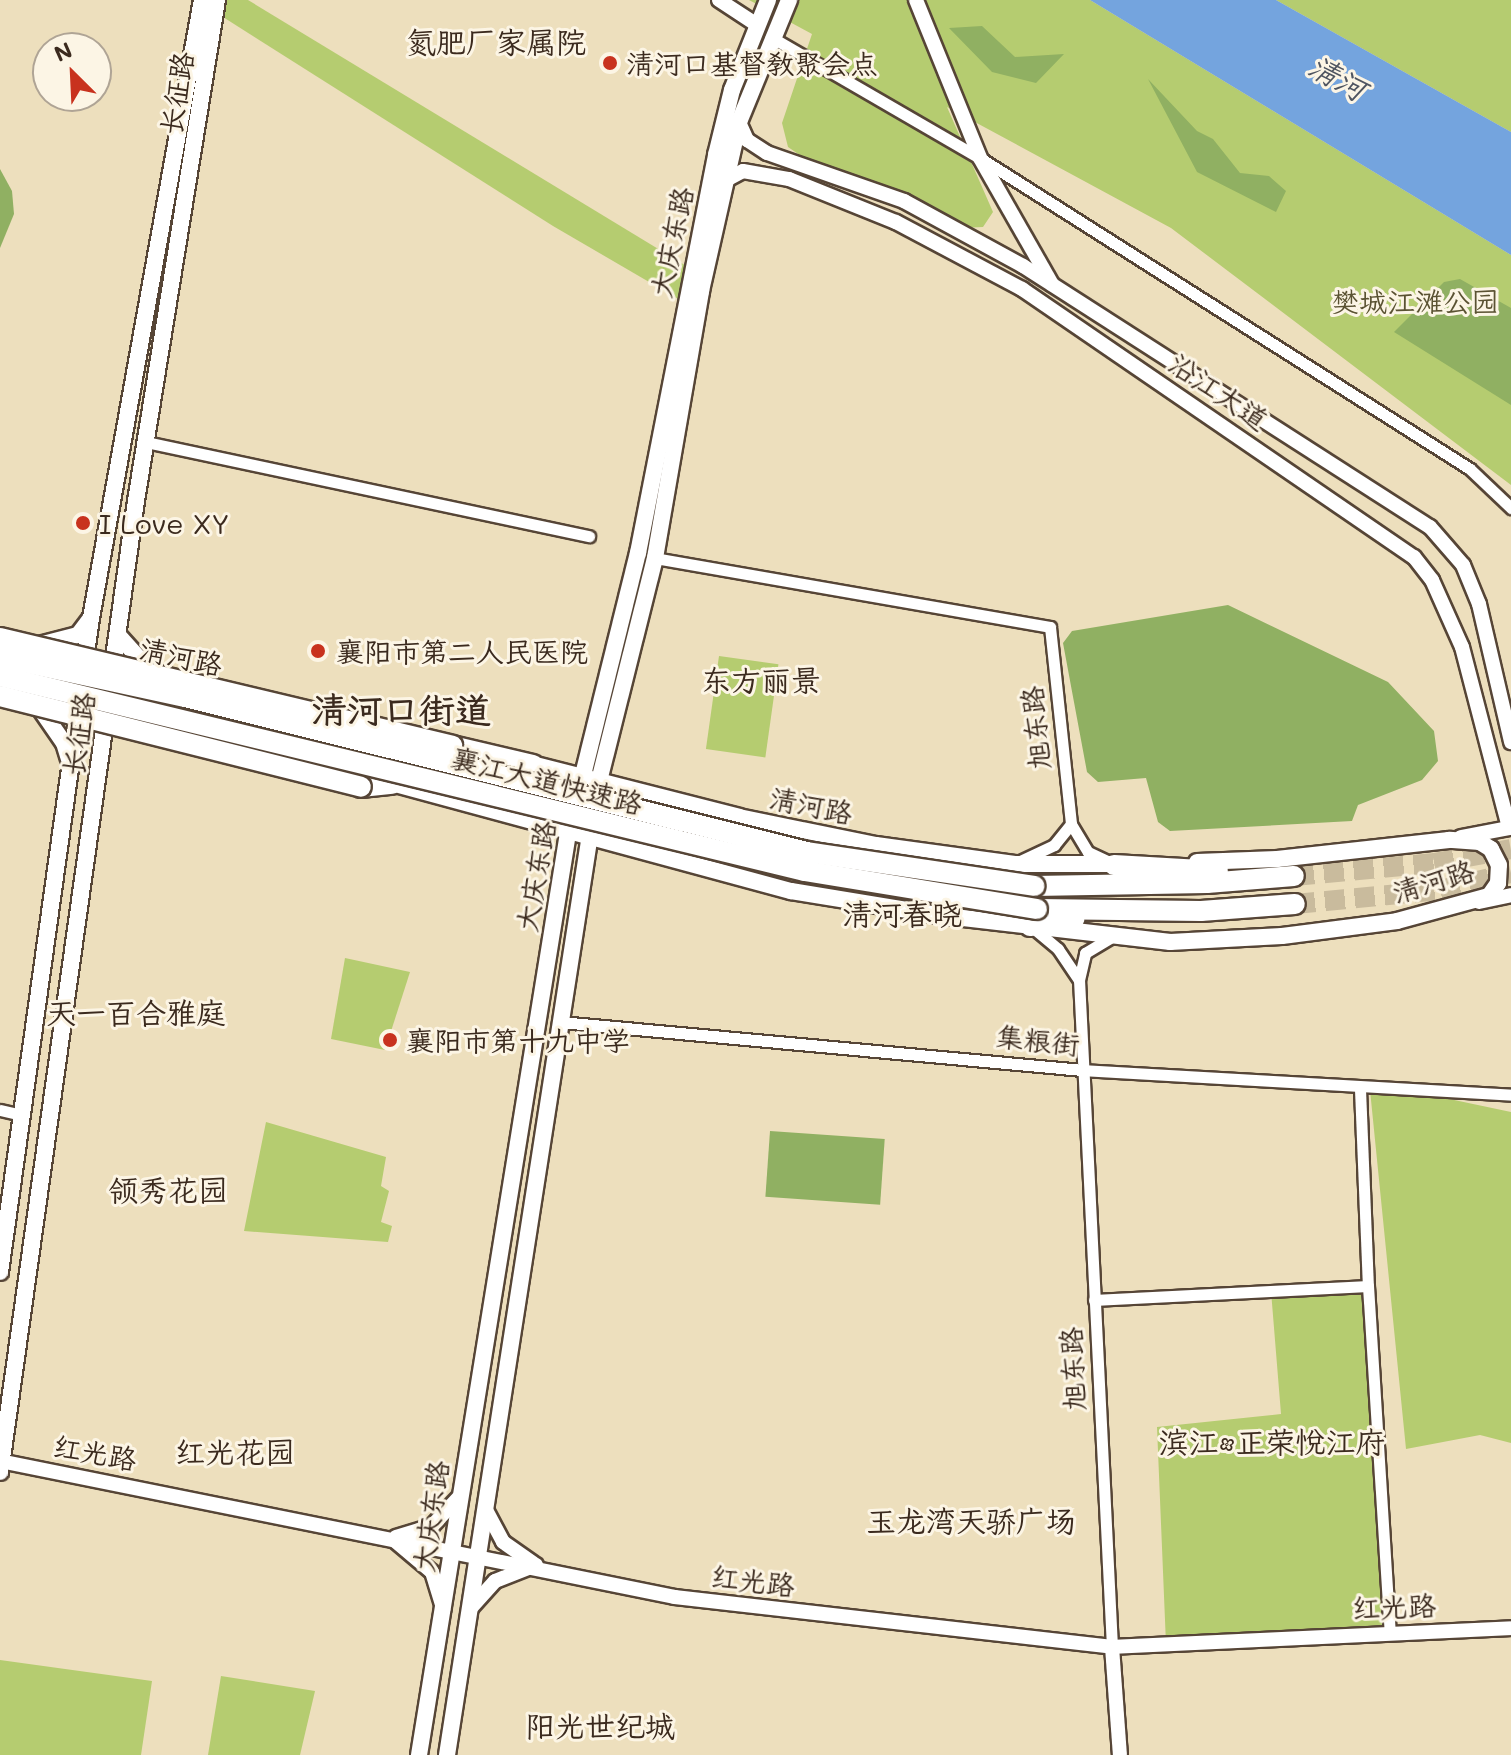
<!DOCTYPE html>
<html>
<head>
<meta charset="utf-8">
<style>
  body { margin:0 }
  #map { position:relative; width:1511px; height:1755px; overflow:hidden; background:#eddfbd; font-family:Mali,"LXGW WenKai TC",sans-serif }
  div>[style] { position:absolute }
  .green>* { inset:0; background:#b5cc70; transform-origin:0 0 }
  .forest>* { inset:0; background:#90b062; transform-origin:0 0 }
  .water>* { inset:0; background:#74a4de }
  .highway-tunnel>* { height:20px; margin-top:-10px; transform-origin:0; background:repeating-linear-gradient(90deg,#c9bb9d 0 20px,transparent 0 30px) }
  .roads { filter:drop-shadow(2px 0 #564536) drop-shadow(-2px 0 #564536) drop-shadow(0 2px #564536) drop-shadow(0 -2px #564536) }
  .street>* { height:11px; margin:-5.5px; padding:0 5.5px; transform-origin:5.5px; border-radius:5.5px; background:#fff }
  .secondary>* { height:14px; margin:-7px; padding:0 7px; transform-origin:7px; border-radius:7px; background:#fff }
  .primary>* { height:16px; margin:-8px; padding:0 8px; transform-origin:8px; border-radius:8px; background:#fff }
  .highway>* { height:20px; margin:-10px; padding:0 10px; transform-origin:10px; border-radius:10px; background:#fff }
  .bridges { filter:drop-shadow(2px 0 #564536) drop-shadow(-2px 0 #564536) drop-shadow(0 2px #564536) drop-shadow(0 -2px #564536) }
  .highway-bridge>* { height:20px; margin:-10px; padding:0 10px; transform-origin:10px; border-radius:10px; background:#fff }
  .dots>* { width:22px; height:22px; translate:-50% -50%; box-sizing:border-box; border:4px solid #fcf5e5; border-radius:50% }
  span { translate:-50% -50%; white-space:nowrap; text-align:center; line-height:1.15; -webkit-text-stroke:6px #fcf5e5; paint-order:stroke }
  .poi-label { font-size:28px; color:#3b2a1e }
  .left { translate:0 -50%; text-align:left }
  .street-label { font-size:28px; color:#3b2a1e }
  .park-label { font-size:28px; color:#5a5232 }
  .neighbourhood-label { font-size:30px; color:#3b2a1e }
  .water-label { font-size:30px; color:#4f5561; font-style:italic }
  .district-label { font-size:36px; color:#3b2a1e; font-weight:700 }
  .north { position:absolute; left:32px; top:32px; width:80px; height:80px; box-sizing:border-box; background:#fcf5e5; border:2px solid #afa495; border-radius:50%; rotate:336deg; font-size:22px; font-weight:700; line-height:32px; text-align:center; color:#3b2a1e }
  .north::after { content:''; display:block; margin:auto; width:28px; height:36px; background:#c8321e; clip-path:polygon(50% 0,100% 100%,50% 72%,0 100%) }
</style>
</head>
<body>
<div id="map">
  <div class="green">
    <i style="clip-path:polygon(227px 0,248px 0,688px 267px,680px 300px,553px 226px,223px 17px)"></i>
    <i style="clip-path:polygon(749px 0,1090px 0,1511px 255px,1511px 485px,1171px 228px,947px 107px,993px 212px,983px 227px,960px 228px,807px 160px,788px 147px,782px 123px,812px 34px)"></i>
    <i style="clip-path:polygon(1276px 0,1511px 0,1511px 132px)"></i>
    <i style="left:719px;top:656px;width:60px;height:94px;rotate:8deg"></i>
    <i style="clip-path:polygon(345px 958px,410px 972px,385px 1050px,331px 1039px)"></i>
    <i style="clip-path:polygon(1370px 1090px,1421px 1093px,1511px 1112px,1511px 1443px,1480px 1435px,1406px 1449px)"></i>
    <i style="clip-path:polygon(266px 1122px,386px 1157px,381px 1186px,389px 1191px,381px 1222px,392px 1226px,388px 1242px,244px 1231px)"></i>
    <i style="clip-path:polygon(1368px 1286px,1390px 1631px,1166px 1644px,1157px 1427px,1281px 1414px,1271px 1291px)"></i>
    <i style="clip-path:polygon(0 1660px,152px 1681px,141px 1755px,0 1755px)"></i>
    <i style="clip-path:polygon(221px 1676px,315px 1691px,300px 1755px,208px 1755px)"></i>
  </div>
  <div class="forest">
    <i style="clip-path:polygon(982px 26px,1015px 57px,1064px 54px,1036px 83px,992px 72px,949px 28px)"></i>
    <i style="clip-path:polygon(1148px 79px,1197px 131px,1213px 139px,1240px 173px,1269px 176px,1286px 191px,1276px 212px,1197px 172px)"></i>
    <i style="clip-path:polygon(0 169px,12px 191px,14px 214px,0 248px)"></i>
    <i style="clip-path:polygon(1460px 279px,1511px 308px,1511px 405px,1394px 332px,1444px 282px)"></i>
    <i style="clip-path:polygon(1228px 605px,1388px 682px,1434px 731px,1438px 761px,1422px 780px,1358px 805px,1352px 821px,1170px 831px,1158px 822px,1146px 778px,1098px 782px,1087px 772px,1063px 643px,1072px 631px)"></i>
    <i style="left:770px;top:1131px;width:115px;height:66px;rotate:4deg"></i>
  </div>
  <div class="water">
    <i style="clip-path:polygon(1090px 0,1276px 0,1511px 132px,1511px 255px)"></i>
  </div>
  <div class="highway-tunnel">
    <i style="left:1294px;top:876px;width:141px;rotate:-5.3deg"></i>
    <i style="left:1434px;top:863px;width:78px;rotate:-10.3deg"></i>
    <i style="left:1295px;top:904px;width:146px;rotate:-5.5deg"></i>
    <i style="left:1440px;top:890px;width:73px;rotate:-13.5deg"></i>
  </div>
  <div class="roads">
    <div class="street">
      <i style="left:771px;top:37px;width:241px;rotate:30.1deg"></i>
      <i style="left:980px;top:158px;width:580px;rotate:32.4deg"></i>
      <i style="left:1470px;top:469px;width:57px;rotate:43.6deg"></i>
      <i style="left:146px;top:442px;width:453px;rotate:12deg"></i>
      <i style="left:655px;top:558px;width:401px;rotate:9.9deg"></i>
      <i style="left:1050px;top:627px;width:198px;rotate:83.9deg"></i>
      <i style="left:1071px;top:824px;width:33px;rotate:59deg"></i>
      <i style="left:1088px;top:852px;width:23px;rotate:25deg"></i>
      <i style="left:1018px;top:862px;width:40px;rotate:-25deg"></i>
      <i style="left:1054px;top:845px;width:27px;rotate:-51deg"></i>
      <i style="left:1032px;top:927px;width:34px;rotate:40deg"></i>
      <i style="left:1058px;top:949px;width:37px;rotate:56deg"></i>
      <i style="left:560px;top:1022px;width:524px;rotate:5.25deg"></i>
      <i style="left:1082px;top:1070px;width:430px;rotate:3.3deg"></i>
      <i style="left:1360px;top:1089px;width:197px;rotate:87.7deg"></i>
      <i style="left:0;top:1110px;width:23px;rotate:13deg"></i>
      <i style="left:1094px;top:1300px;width:274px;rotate:-2.9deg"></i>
      <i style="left:1368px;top:1286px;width:346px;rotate:86.4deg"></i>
      <i style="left:1112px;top:1647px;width:668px;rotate:-92.83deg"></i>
      <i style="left:1079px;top:980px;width:28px;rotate:-77deg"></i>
      <i style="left:1085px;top:953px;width:35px;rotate:-31deg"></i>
    </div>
    <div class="secondary">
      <i style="left:719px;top:0;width:45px;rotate:33.3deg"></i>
      <i style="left:916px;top:0;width:170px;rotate:67.9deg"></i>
      <i style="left:980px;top:158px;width:145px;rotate:60.3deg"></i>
      <i style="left:739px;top:122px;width:20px;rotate:66deg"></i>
      <i style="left:747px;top:140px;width:24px;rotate:33deg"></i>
      <i style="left:767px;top:153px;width:145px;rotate:19.3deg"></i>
      <i style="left:904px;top:201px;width:136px;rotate:28.6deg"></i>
      <i style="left:1023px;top:266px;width:483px;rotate:32.7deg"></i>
      <i style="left:1430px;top:527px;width:50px;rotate:49deg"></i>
      <i style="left:1463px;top:565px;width:42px;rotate:67.7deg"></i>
      <i style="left:1479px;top:604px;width:142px;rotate:76.9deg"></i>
      <i style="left:726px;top:180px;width:19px;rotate:-28deg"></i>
      <i style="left:743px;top:171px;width:47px;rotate:9.9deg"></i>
      <i style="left:789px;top:179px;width:115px;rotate:21.9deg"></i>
      <i style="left:896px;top:222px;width:143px;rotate:28deg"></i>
      <i style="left:1022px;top:289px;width:475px;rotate:34.4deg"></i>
      <i style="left:1414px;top:557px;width:29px;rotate:52deg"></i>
      <i style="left:1432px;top:580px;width:73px;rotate:65.9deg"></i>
      <i style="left:1462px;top:647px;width:187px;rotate:75.4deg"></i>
      <i style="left:1509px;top:828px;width:49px;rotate:169.4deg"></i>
      <i style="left:1479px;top:902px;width:33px;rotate:-12deg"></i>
      <i style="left:0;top:1461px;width:689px;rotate:11.39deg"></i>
      <i style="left:675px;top:1597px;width:440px;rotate:6.5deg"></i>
      <i style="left:1112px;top:1647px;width:399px;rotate:-2.7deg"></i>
      <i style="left:485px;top:1508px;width:38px;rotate:62deg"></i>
      <i style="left:503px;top:1542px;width:37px;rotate:35deg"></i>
      <i style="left:396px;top:1537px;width:38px;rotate:-17deg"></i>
      <i style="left:432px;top:1526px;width:38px;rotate:-47deg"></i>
      <i style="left:395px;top:1541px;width:48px;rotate:40deg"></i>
      <i style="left:432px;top:1572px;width:39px;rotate:73deg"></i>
      <i style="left:469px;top:1610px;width:39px;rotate:-48deg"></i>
      <i style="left:495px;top:1581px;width:44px;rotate:-21.3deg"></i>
      <i style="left:1112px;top:1647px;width:108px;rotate:85.8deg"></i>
    </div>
    <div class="primary">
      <i style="left:118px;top:635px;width:52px;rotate:48.1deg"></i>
      <i style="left:39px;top:645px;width:40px;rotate:-14.4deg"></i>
      <i style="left:78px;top:635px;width:20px;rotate:-53deg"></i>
      <i style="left:37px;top:704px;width:47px;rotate:55.3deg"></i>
      <i style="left:64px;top:743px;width:17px;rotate:73deg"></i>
      <i style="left:303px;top:759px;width:506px;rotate:15.14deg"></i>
      <i style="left:791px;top:891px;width:148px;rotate:9.3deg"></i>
      <i style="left:937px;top:915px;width:235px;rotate:6.6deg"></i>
      <i style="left:1170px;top:942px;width:112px;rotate:-3.1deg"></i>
      <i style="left:1282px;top:936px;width:116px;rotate:-7.4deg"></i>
      <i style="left:1397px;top:921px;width:95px;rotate:-15.2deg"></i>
      <i style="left:1489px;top:896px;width:16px;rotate:-55deg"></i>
      <i style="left:1498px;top:883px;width:18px;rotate:-87deg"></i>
      <i style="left:1499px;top:865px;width:18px;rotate:-117deg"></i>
      <i style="left:1491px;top:849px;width:13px;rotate:-148deg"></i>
      <i style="left:1480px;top:842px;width:31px;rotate:-176deg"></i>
      <i style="left:1449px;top:840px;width:173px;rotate:173.7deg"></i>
      <i style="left:1277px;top:859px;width:80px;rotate:177.9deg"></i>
      <i style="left:524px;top:762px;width:222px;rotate:14.3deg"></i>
      <i style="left:739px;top:817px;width:140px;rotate:11.6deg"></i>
      <i style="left:876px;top:845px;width:140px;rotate:7.8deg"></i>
      <i style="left:1015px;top:864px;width:111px"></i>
      <i style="left:581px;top:783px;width:237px;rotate:-76.1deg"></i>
      <i style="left:638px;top:553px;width:406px;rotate:-78.9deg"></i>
      <i style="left:716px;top:155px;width:67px;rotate:-76.2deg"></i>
      <i style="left:732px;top:90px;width:97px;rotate:-68.2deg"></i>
      <i style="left:597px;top:789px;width:238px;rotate:-75.9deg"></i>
      <i style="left:655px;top:558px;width:271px;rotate:-80.2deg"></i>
      <i style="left:701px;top:291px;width:173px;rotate:-77.3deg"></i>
      <i style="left:739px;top:122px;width:132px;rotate:-67.7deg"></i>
      <i style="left:0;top:1272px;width:660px;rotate:-82.08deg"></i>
      <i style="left:91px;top:618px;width:628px;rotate:-79.82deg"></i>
      <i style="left:0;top:1472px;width:980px;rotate:-82.03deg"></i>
      <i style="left:136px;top:501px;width:508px;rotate:-80.82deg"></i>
      <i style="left:419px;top:1755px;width:946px;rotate:-80.82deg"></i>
      <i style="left:447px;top:1755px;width:938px;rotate:-81.17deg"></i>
    </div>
    <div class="highway">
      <i style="left:452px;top:746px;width:83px;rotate:13.2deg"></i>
      <i style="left:361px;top:787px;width:31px;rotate:-6deg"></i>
      <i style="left:1114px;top:865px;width:104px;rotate:3.3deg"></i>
      <i style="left:1034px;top:886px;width:173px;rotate:-1deg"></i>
      <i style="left:1207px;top:883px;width:87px;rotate:-4.6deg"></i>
      <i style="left:1037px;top:909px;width:164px;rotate:0.7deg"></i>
      <i style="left:1201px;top:911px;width:94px;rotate:-4.3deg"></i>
      <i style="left:1030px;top:926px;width:45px;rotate:-9deg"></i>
    </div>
  </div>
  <div class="bridges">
    <div class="highway-bridge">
      <i style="left:0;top:638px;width:465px;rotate:13.4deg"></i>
      <i style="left:0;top:657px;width:189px;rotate:12.2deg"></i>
      <i style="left:185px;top:697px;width:641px;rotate:13.99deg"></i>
      <i style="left:807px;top:852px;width:230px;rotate:8.5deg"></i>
      <i style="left:0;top:676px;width:828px;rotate:13.62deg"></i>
      <i style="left:805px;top:871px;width:235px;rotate:9.3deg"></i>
      <i style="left:0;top:696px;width:372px;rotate:14.1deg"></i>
    </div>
  </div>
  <div class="dots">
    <i style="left:610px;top:63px;background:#c8321e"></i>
    <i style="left:83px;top:523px;background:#c8321e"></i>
    <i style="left:318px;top:651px;background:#c8321e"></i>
    <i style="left:390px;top:1040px;background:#c8321e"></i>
  </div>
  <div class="poi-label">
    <span class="left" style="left:626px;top:63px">清河口基督教聚会点</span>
    <span class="left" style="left:99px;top:523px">I Love XY</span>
    <span class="left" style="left:336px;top:651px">襄阳市第二人民医院</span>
    <span class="left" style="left:406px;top:1040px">襄阳市第十九中学</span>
  </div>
  <div class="street-label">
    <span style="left:176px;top:93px;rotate:-81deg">长征路</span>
    <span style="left:671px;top:242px;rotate:-78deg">大庆东路</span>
    <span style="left:1219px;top:391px;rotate:34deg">沿江大道</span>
    <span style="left:181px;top:656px;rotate:12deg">清河路</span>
    <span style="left:1035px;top:728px;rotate:-96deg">旭东路</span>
    <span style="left:78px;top:734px;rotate:-82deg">长征路</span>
    <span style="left:547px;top:780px;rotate:14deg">襄江大道快速路</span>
    <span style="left:811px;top:805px;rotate:11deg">清河路</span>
    <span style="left:535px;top:876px;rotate:-80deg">大庆东路</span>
    <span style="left:1433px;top:881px;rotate:-17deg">清河路</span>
    <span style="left:1038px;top:1040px;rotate:6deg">集粮街</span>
    <span style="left:1072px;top:1369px;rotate:-93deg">旭东路</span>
    <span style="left:95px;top:1452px;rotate:10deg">红光路</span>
    <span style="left:430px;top:1516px;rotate:-82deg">大庆东路</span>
    <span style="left:753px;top:1580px;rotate:7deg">红光路</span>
    <span style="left:1394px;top:1606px;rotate:-2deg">红光路</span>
  </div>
  <div class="park-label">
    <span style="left:1415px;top:301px">樊城江滩公园</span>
  </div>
  <div class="neighbourhood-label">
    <span style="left:496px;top:41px">氮肥厂家属院</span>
    <span style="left:761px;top:679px">东方丽景</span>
    <span style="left:902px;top:913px">清河春晓</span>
    <span style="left:136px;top:1012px">天一百合雅庭</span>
    <span style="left:168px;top:1189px">领秀花园</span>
    <span style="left:1272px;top:1441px">滨江•正荣悦江府</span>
    <span style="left:235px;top:1451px">红光花园</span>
    <span style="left:971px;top:1520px">玉龙湾天骄广场</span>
    <span style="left:600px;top:1725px">阳光世纪城</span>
  </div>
  <div class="water-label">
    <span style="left:1338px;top:77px;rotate:29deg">清河</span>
  </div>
  <div class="district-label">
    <span style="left:401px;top:709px">清河口街道</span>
  </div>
  <div class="north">N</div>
</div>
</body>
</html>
